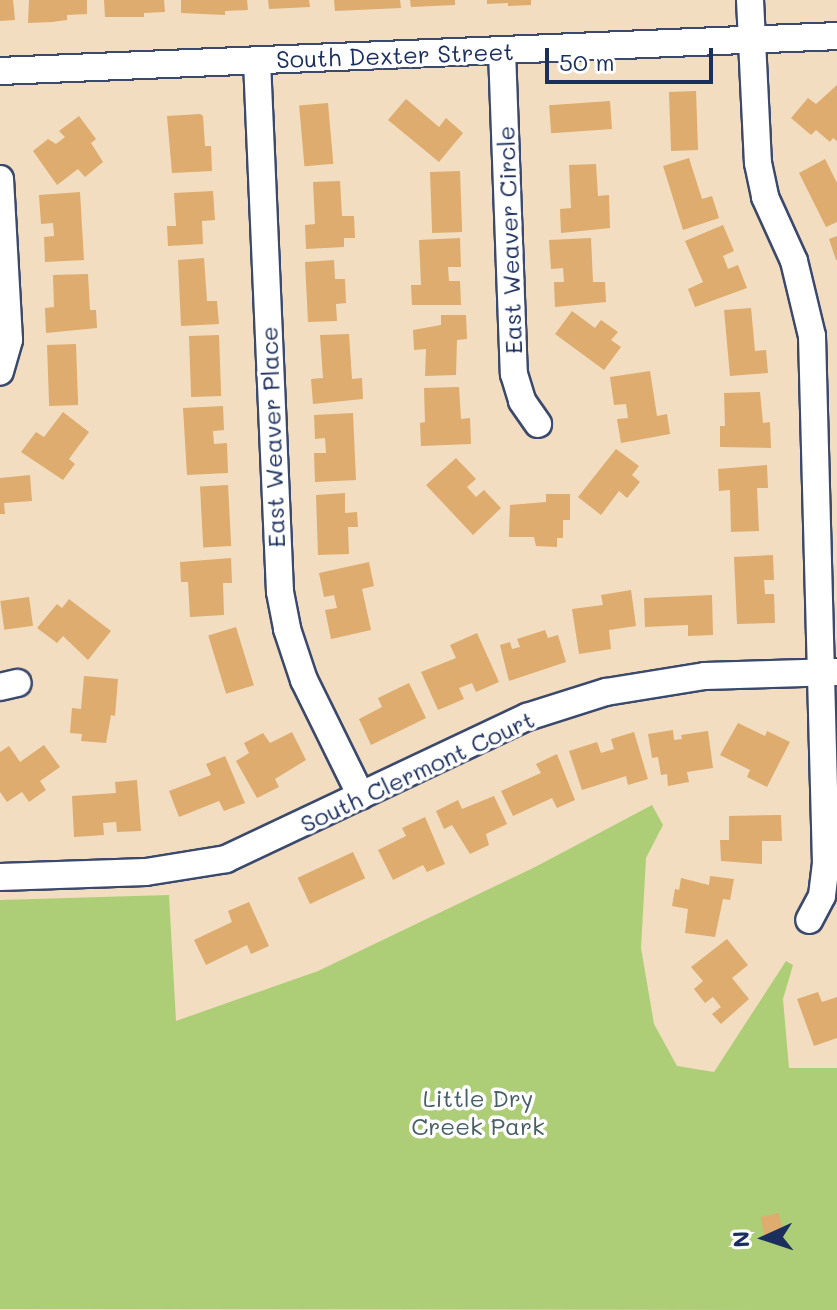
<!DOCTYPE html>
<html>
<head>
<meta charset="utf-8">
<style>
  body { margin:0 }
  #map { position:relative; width:837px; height:1310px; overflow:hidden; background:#f2ddc0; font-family:Mali,sans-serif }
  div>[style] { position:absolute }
  .green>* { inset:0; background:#adce76 }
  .building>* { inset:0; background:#ddac6e; transform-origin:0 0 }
  .roads { filter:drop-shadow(2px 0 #3b496d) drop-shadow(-2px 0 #3b496d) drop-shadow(0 2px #3b496d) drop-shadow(0 -2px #3b496d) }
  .street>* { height:26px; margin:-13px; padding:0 13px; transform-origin:13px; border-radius:13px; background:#fff }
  span { translate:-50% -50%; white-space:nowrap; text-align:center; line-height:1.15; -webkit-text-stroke:7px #fff; paint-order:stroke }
  .street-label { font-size:24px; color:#1b2f5e }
  .park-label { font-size:24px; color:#475f65 }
  .north { position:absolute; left:725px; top:1198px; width:80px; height:80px; -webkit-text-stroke:6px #fff; paint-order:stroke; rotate:267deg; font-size:22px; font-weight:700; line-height:32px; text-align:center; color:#1b2f5e }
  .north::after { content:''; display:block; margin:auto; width:28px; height:36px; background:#1b2f5e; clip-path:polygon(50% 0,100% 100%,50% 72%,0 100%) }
  .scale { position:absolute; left:545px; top:48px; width:168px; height:36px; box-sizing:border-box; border:4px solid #1b2f5e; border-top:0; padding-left:10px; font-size:24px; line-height:28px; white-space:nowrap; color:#1b2f5e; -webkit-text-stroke:6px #fff; paint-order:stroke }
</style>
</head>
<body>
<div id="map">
  <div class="green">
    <i style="clip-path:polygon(652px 805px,663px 825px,646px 858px,641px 948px,654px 1024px,677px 1066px,714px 1072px,786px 961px,793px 965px,783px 999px,789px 1068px,837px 1068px,837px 1310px,0 1309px,0 900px,169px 895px,176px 1021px,318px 971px,537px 866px)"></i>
  </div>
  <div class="building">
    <i style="clip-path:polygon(0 0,13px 0,15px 20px,0 21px)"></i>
    <i style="clip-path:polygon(29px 0,87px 0,87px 14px,67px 15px,67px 20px,52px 22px,28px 23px)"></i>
    <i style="clip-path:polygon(104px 0,164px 0,165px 12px,144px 13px,144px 17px,105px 17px)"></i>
    <i style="clip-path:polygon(181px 0,247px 0,248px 10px,225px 11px,225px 15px,181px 13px)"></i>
    <i style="clip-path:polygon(268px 0,309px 0,310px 7px,269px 9px)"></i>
    <i style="clip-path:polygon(334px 0,400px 0,401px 8px,335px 11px)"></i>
    <i style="clip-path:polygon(410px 0,455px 0,455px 5px,411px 7px)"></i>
    <i style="clip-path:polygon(487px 0,531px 0,531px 5px,508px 6px,508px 3px,487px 4px)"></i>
    <i style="clip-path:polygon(837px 85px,837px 141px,833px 138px,830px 142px,816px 130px,811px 135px,791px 118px,808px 98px,816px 104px)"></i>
    <i style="left:696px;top:91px;width:59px;height:27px;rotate:88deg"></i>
    <i style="clip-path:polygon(406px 99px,439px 127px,446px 118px,463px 133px,439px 162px,388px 120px)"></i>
    <i style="left:610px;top:101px;width:28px;height:61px;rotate:86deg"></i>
    <i style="left:328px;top:103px;width:61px;height:29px;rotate:85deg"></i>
    <i style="clip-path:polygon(200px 114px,203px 116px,205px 146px,211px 146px,212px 171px,172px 173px,167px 116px)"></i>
    <i style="clip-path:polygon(79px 116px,96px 139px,91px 143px,103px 162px,85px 177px,78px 169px,57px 185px,33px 151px,48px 139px,56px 144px,65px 137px,59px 131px)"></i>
    <i style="clip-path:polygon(689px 158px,702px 199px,712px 196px,719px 218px,683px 230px,663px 166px)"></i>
    <i style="clip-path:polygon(825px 159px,837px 183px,837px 222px,826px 227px,799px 173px)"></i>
    <i style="clip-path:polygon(596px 164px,598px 196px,609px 195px,610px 228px,561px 233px,560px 209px,571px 208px,569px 165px)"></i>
    <i style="left:460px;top:171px;width:61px;height:30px;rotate:88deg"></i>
    <i style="clip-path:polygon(340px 181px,342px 216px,354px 216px,355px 238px,344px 238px,344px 247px,306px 249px,305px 225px,315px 224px,313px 182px)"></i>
    <i style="clip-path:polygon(213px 191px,215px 220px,202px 221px,203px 244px,168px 246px,167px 226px,176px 226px,174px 193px)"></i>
    <i style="clip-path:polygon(80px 192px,84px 260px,45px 262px,44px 237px,54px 236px,53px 223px,41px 224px,39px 195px)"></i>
    <i style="clip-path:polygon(723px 225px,734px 251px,723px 256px,728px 269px,738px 265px,747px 288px,695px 307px,688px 289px,703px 282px,685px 241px)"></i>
    <i style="clip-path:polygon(837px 236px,837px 260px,836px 260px,829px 239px)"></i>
    <i style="clip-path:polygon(460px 238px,461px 267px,448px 267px,449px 281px,460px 281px,461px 305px,412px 305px,411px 285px,421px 285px,419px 240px)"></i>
    <i style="clip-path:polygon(591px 238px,593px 282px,605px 282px,606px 302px,555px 307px,554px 282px,564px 282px,563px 268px,551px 269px,549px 240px)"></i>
    <i style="clip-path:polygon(204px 258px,207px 301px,217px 301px,219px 324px,181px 326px,178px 260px)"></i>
    <i style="clip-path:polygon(334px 260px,335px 279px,345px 279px,346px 303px,336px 304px,337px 321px,308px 322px,305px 262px)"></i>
    <i style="clip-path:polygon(88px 274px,90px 310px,96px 310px,97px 328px,46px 333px,45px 308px,54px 307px,53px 275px)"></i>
    <i style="clip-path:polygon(751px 308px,755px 351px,766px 350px,768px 373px,730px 376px,724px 310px)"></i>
    <i style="clip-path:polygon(572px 311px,595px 328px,601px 320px,618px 332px,611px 340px,621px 347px,604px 370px,555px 334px)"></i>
    <i style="clip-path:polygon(441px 315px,466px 315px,467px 339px,457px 340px,456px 375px,425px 376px,426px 349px,414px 350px,413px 330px,441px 325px)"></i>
    <i style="clip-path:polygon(349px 334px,352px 379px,362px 378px,363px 399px,313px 404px,311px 379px,323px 378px,320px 335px)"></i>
    <i style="left:219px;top:335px;width:61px;height:30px;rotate:88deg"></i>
    <i style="left:76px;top:344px;width:61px;height:29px;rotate:88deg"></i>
    <i style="clip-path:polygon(650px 371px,657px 416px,667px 414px,670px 434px,621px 443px,617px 419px,628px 418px,626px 404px,614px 405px,610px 377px)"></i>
    <i style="clip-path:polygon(459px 387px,461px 419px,470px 418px,471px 444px,421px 446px,420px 423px,425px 422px,424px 388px)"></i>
    <i style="clip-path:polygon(760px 392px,763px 423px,770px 422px,771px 448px,720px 447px,720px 426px,725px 426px,724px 393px)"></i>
    <i style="clip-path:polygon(223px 406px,224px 430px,213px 431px,214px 444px,227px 443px,228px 473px,187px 475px,183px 408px)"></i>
    <i style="clip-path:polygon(63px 412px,89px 432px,69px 459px,75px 464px,63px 480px,21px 452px,36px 432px,44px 437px)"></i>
    <i style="clip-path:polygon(353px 413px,356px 480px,315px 482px,314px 453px,326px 453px,325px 438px,315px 439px,314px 415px)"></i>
    <i style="clip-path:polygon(616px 449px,639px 466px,632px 475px,640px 482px,627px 498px,619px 491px,601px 515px,578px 497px)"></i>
    <i style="clip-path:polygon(456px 458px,476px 479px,467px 487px,476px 497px,484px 490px,501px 508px,473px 535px,426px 485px)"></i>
    <i style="clip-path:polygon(767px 465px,768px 488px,757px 488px,759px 531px,731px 532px,730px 490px,719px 491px,718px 469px)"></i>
    <i style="clip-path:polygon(30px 475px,32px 501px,4px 503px,5px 514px,0 514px,0 478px)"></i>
    <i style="left:228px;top:485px;width:61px;height:28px;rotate:87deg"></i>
    <i style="clip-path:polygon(345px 493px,345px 513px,357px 512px,358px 527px,348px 527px,349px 554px,318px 555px,316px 495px)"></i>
    <i style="clip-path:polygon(546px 494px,570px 494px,570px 520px,563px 520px,563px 538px,557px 538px,557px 547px,536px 546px,534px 537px,509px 537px,510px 505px,546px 502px)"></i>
    <i style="clip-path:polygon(773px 555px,774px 580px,764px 580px,765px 594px,774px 594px,775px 623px,737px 624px,734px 557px)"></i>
    <i style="clip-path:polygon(231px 558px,232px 583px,223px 583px,224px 615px,190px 617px,188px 582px,181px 582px,180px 562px)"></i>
    <i style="clip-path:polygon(369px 562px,374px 586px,362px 589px,371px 630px,331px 639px,325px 610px,337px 608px,334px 595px,324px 597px,319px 573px)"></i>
    <i style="clip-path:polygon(631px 590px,636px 626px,609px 630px,611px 649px,579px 654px,572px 609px,603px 605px,601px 595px)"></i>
    <i style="clip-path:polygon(712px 595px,713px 635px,688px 636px,688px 625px,645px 627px,644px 598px)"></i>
    <i style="left:29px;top:597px;width:29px;height:29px;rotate:82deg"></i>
    <i style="clip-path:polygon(69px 599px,111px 631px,88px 660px,63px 636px,57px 643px,37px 628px,57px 604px,62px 608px)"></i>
    <i style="left:236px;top:627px;width:61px;height:29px;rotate:73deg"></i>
    <i style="clip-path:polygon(545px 630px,548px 638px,558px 635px,566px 662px,509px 681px,500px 645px,510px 642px,512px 649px,520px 647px,517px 639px)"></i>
    <i style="clip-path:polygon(477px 633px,499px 682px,476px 692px,472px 683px,459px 688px,464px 699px,438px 710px,421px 672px,456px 658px,450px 645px)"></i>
    <i style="clip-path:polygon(84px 676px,118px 679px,115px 716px,111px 715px,106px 743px,81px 741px,82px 734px,70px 733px,72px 708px,81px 709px)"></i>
    <i style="clip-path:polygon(409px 683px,426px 718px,371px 745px,359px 719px,382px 707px,378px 698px)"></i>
    <i style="clip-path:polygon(738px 723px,765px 736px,767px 731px,790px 742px,767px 787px,747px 777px,750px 770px,720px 755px)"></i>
    <i style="clip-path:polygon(673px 730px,674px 740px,682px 739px,681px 735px,708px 731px,713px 768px,687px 772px,689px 782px,668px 786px,667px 774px,661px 775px,658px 757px,652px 758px,648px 734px)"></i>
    <i style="clip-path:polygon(292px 732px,306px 760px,275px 779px,279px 787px,257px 798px,236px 761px,249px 753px,244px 743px,263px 733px,270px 743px)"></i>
    <i style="clip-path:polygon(634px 732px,648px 779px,628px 785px,626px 776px,582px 790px,569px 751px,597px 742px,601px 753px,614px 749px,611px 739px)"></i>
    <i style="clip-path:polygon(44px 745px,60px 767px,40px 781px,46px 790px,29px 802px,22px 792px,7px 802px,0 792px,0 752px,9px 746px,20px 762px)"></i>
    <i style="clip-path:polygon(557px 754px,575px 800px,557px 808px,552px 798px,513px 816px,501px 791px,541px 773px,536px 764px)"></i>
    <i style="clip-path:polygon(225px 756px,245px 803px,224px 811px,219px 801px,179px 817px,169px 791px,211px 775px,206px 764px)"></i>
    <i style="clip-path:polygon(137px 780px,141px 831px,117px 832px,116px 822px,103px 823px,104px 835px,74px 837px,72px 796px,116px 793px,115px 782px)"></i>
    <i style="clip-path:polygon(494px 796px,507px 824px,486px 834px,489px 845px,470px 854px,452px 825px,444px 829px,436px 811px,458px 800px,462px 809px)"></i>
    <i style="clip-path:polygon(781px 815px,782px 841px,762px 841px,762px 864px,721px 861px,720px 840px,729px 840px,729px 816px)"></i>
    <i style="clip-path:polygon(425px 817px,445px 864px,427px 872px,423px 865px,393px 880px,378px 850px,406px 836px,402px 828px)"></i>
    <i style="left:353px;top:852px;width:29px;height:61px;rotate:65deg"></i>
    <i style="clip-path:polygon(710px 876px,734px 879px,730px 900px,723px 899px,715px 937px,685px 933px,688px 909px,672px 906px,675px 889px,679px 890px,681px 878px,709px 885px)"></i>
    <i style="clip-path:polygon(249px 902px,269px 946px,251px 954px,247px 945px,206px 965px,194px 940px,232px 922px,228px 911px)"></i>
    <i style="clip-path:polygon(727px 939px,748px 965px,732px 978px,749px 999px,721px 1024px,712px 1014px,721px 1007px,713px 997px,705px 1003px,694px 989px,703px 981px,691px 967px)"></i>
    <i style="clip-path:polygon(818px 992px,822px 1002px,837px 997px,837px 1038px,814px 1046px,797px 999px)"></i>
    <i style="left:779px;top:1213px;width:19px;height:19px;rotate:78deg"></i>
  </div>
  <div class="roads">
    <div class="street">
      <i style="left:750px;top:0;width:163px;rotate:87.2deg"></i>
      <i style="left:758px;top:163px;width:35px;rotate:78deg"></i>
      <i style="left:765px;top:197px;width:70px;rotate:65.6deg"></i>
      <i style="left:794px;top:261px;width:77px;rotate:76.5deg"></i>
      <i style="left:812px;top:336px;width:527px;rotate:88.48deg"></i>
      <i style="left:826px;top:863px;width:33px;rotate:97deg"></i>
      <i style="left:822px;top:896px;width:27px;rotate:118deg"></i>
      <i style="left:502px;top:51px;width:323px;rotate:87.9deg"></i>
      <i style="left:514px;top:374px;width:28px;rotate:73deg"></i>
      <i style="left:522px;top:401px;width:28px;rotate:55deg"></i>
      <i style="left:257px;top:61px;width:531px;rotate:87.52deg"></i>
      <i style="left:280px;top:592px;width:38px;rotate:79deg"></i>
      <i style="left:287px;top:629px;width:54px;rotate:71.6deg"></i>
      <i style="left:304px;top:680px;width:129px;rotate:63.8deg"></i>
      <i style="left:0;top:71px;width:838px;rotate:-2.39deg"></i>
      <i style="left:0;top:179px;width:161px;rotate:86.8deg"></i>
      <i style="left:9px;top:340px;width:33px;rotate:106deg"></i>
      <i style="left:0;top:687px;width:18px;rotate:-13deg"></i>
      <i style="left:0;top:877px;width:146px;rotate:-2deg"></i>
      <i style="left:146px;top:872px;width:81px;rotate:-9.2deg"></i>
      <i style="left:226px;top:859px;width:333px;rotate:-25.3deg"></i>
      <i style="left:527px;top:717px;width:83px;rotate:-17.6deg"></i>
      <i style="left:606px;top:692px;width:100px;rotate:-9.2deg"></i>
      <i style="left:705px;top:676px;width:132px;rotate:-1.7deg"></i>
    </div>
  </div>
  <div class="street-label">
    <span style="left:395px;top:55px;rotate:-2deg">South Dexter Street</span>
    <span style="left:509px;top:240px;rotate:-92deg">East Weaver Circle</span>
    <span style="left:272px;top:437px;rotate:-92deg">East Weaver Place</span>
    <span style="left:417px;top:771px;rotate:-25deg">South Clermont Court</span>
  </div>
  <div class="park-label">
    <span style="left:478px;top:1112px">Little Dry<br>Creek Park</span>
  </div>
  <div class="north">N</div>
  <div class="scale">50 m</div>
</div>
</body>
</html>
